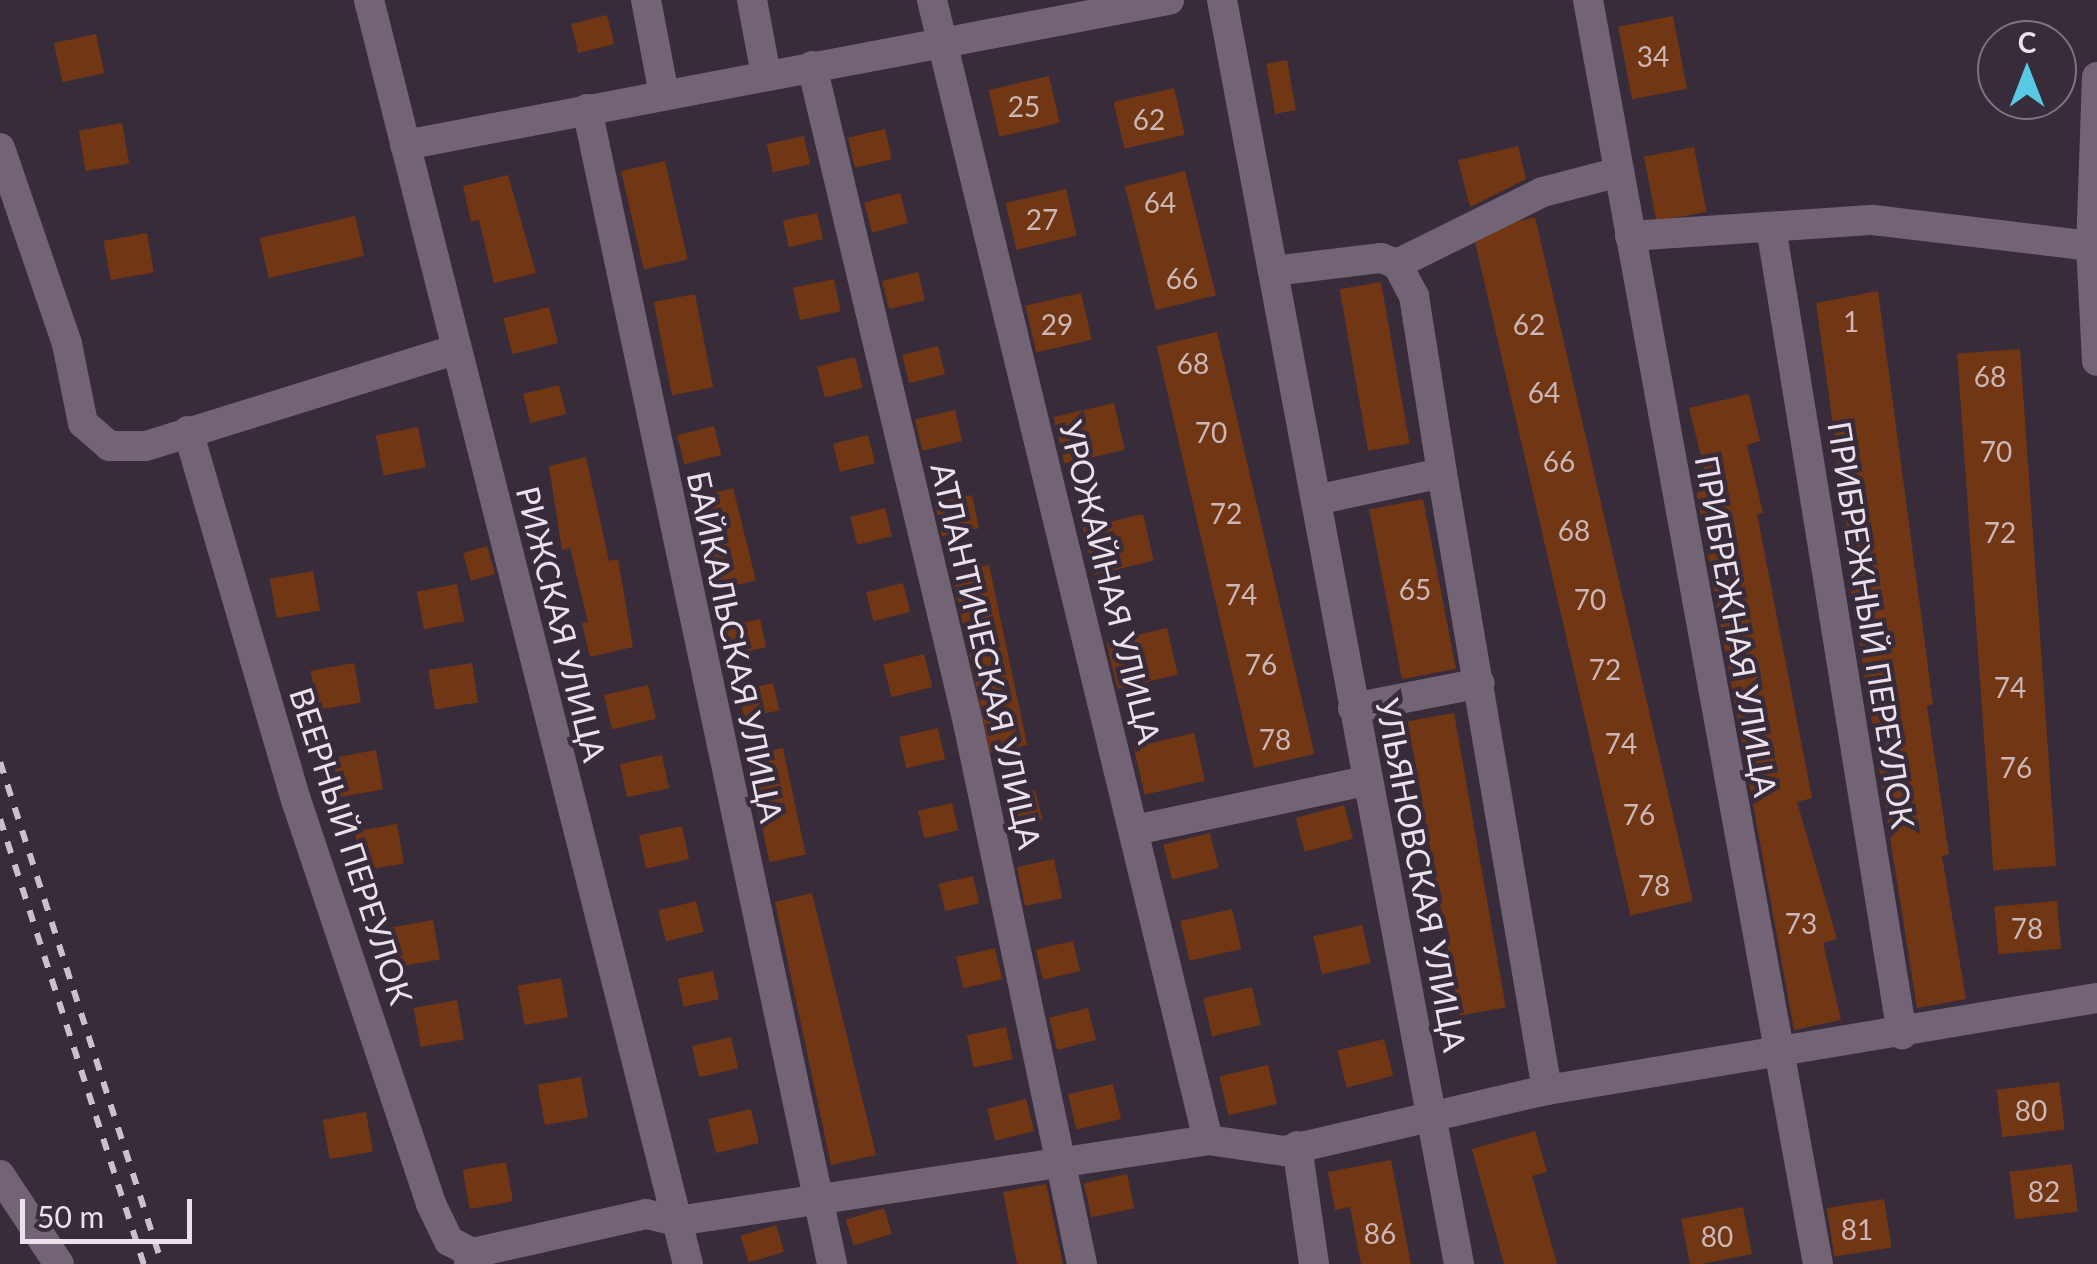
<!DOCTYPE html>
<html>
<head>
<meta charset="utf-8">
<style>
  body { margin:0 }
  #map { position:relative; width:2097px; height:1264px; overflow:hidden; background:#382b3a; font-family:Lato,sans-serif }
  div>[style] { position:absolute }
  .building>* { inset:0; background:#713715; transform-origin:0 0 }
  .minor>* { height:30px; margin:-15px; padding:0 15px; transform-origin:15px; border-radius:15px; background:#726474 }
  .rail>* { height:6px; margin-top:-3px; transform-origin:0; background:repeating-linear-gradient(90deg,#cbc1cc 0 12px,transparent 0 24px) }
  span { translate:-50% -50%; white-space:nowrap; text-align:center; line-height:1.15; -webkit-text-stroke:9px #382b3a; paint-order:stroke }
  .number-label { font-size:28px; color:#ccb6b6 }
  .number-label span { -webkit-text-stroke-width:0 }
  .street-label { font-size:32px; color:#eae1eb }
  .north { position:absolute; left:1977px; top:20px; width:100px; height:100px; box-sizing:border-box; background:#382b3a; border:2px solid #7f7481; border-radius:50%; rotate:0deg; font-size:28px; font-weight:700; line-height:40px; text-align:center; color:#eae1eb }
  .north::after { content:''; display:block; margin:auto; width:35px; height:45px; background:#57c9e2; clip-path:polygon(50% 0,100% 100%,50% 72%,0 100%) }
  .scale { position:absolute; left:20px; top:1199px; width:172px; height:45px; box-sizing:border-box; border:5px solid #eae1eb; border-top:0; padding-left:12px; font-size:30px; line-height:35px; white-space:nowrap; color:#eae1eb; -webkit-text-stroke:8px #382b3a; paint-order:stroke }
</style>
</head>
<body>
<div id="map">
  <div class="building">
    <i style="left:607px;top:15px;width:30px;height:37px;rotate:76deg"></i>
    <i style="left:1673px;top:16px;width:74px;height:56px;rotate:79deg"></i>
    <i style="left:96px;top:34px;width:40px;height:43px;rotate:78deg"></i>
    <i style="left:1287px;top:60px;width:51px;height:21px;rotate:80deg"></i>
    <i style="left:1049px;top:76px;width:48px;height:62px;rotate:77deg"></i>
    <i style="left:1174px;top:88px;width:48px;height:62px;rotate:77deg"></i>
    <i style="left:122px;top:123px;width:41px;height:44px;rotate:80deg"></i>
    <i style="left:885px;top:129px;width:31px;height:38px;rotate:77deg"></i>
    <i style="left:804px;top:136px;width:29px;height:38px;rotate:78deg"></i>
    <i style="clip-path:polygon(1518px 146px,1526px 179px,1470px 207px,1458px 160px)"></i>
    <i style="left:1694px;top:147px;width:66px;height:51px;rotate:79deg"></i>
    <i style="left:665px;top:161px;width:101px;height:45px;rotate:77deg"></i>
    <i style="left:1185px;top:171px;width:128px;height:62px;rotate:76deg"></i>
    <i style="clip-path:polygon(508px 175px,536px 273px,494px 283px,479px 220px,471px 222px,463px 186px)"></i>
    <i style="left:1066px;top:189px;width:48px;height:62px;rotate:77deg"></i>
    <i style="left:900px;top:193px;width:31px;height:37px;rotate:75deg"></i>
    <i style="left:817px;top:213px;width:27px;height:35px;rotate:77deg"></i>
    <i style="left:355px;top:216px;width:41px;height:98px;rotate:77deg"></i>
    <i style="left:1535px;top:217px;width:702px;height:64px;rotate:77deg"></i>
    <i style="left:147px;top:233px;width:40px;height:44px;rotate:80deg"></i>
    <i style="left:918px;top:272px;width:29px;height:37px;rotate:76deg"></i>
    <i style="left:834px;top:279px;width:33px;height:42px;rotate:78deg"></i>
    <i style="left:1381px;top:282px;width:164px;height:42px;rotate:80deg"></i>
    <i style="clip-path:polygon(1878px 291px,1933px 704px,1927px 706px,1949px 854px,1942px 856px,1966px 999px,1917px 1008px,1851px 591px,1856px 590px,1816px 303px)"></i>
    <i style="left:1081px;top:293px;width:48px;height:57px;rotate:77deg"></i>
    <i style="left:695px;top:294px;width:95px;height:42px;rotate:79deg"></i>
    <i style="left:549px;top:307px;width:37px;height:47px;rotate:76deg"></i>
    <i style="left:1217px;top:332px;width:433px;height:62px;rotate:77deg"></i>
    <i style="left:938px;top:346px;width:29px;height:37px;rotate:76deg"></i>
    <i style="left:2020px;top:349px;width:518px;height:63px;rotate:86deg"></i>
    <i style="left:855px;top:357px;width:32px;height:39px;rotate:76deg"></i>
    <i style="left:559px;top:385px;width:30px;height:37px;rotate:76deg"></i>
    <i style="clip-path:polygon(1749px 394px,1760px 441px,1747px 445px,1763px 513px,1757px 514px,1812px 798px,1797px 802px,1837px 939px,1823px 943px,1841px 1020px,1794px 1030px,1694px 479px,1706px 476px,1689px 408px)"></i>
    <i style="left:1114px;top:403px;width:48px;height:62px;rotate:77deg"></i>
    <i style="left:955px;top:410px;width:32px;height:41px;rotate:77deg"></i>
    <i style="left:714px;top:426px;width:30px;height:38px;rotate:76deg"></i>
    <i style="left:418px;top:427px;width:41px;height:43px;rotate:79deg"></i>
    <i style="left:868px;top:435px;width:29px;height:36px;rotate:76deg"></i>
    <i style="clip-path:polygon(586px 457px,609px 561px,618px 559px,633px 647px,590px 657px,582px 623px,588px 622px,570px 548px,562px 550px,549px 466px)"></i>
    <i style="left:733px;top:488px;width:95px;height:39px;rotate:76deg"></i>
    <i style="left:972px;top:495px;width:34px;height:38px;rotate:78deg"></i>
    <i style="left:1423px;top:499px;width:173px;height:55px;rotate:79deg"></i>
    <i style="left:885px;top:508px;width:29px;height:36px;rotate:76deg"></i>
    <i style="left:1143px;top:514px;width:48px;height:62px;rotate:77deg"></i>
    <i style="left:487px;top:546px;width:29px;height:25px;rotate:74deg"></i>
    <i style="left:989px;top:565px;width:184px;height:38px;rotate:78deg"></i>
    <i style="left:313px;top:571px;width:40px;height:44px;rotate:80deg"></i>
    <i style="left:903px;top:583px;width:30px;height:38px;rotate:76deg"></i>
    <i style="left:457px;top:584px;width:38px;height:41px;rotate:79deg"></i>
    <i style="left:760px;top:619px;width:29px;height:36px;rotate:78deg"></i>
    <i style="left:1167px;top:628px;width:48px;height:62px;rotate:77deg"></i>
    <i style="left:924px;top:654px;width:34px;height:42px;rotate:76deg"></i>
    <i style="left:354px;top:663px;width:40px;height:44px;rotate:80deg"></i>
    <i style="left:472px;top:663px;width:40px;height:44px;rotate:81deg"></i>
    <i style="left:773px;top:683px;width:28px;height:36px;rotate:77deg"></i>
    <i style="left:648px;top:685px;width:35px;height:45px;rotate:77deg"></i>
    <i style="left:1454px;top:713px;width:299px;height:47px;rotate:80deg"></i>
    <i style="left:938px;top:728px;width:32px;height:40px;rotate:77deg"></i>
    <i style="left:1194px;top:733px;width:49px;height:62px;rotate:77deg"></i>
    <i style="left:783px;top:748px;width:109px;height:37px;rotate:78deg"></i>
    <i style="left:376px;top:750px;width:40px;height:44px;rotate:80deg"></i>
    <i style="left:662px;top:755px;width:34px;height:43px;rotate:78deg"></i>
    <i style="left:1035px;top:790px;width:30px;height:33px;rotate:76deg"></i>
    <i style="left:952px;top:803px;width:28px;height:35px;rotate:77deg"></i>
    <i style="left:1344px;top:805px;width:35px;height:50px;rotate:75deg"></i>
    <i style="left:397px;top:824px;width:40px;height:43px;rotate:80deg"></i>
    <i style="left:682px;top:826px;width:34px;height:44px;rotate:78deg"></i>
    <i style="left:1210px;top:833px;width:36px;height:48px;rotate:76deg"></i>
    <i style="left:1054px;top:859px;width:40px;height:38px;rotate:78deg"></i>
    <i style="left:973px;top:876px;width:28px;height:35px;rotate:77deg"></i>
    <i style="clip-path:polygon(812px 893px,876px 1155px,831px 1165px,775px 902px)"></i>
    <i style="left:696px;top:901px;width:32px;height:39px;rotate:76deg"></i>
    <i style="left:2057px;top:901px;width:48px;height:63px;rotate:85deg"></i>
    <i style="left:1232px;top:909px;width:41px;height:53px;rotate:77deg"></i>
    <i style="left:433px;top:920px;width:40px;height:44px;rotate:80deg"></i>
    <i style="left:1362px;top:925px;width:39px;height:50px;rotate:77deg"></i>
    <i style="left:1073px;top:941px;width:31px;height:38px;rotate:77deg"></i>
    <i style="left:995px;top:948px;width:32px;height:40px;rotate:77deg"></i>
    <i style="left:713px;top:971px;width:29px;height:36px;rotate:78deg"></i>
    <i style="left:561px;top:978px;width:40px;height:44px;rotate:80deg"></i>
    <i style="left:1252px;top:987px;width:39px;height:50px;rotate:77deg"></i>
    <i style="left:457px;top:1000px;width:40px;height:44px;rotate:80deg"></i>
    <i style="left:1088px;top:1008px;width:33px;height:40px;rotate:76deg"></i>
    <i style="left:1006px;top:1027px;width:33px;height:40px;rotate:78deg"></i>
    <i style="left:731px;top:1037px;width:32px;height:40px;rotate:77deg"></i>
    <i style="left:1384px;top:1039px;width:38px;height:48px;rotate:76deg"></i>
    <i style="left:1268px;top:1065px;width:40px;height:50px;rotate:77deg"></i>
    <i style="left:581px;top:1077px;width:41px;height:44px;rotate:80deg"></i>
    <i style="left:2059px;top:1082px;width:48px;height:63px;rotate:83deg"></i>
    <i style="left:1113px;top:1084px;width:36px;height:46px;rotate:77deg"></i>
    <i style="left:1026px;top:1099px;width:33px;height:40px;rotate:76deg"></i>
    <i style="left:751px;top:1109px;width:35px;height:44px;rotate:77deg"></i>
    <i style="left:366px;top:1112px;width:40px;height:44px;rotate:80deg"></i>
    <i style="clip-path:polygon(1535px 1131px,1547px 1172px,1532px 1176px,1557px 1264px,1504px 1264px,1472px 1149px)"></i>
    <i style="clip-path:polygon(1391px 1160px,1411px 1264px,1361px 1264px,1350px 1207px,1335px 1210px,1328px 1172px)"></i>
    <i style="left:506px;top:1162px;width:40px;height:44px;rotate:80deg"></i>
    <i style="left:2072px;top:1164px;width:48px;height:63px;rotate:83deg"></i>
    <i style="left:1127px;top:1174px;width:35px;height:44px;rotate:78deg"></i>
    <i style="clip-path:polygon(1046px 1184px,1063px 1264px,1017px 1264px,1003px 1192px)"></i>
    <i style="left:1884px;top:1199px;width:49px;height:58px;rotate:81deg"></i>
    <i style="left:1743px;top:1207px;width:48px;height:63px;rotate:79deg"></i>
    <i style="left:884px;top:1208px;width:27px;height:40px;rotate:73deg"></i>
    <i style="left:776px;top:1225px;width:28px;height:37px;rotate:73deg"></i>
  </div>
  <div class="minor">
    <i style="left:369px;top:0;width:1304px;rotate:75.84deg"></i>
    <i style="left:646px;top:0;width:96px;rotate:79.2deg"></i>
    <i style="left:752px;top:0;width:76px;rotate:79.4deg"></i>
    <i style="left:932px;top:0;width:1173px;rotate:76.39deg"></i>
    <i style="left:1222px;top:0;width:1286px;rotate:79.38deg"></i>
    <i style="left:1588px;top:0;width:1285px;rotate:79.69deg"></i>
    <i style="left:812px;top:66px;width:675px;rotate:76.64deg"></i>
    <i style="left:968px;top:723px;width:553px;rotate:78.1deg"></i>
    <i style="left:2097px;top:77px;width:169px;rotate:92deg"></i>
    <i style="left:2091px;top:246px;width:115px;rotate:87deg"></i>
    <i style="left:587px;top:109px;width:1181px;rotate:78.02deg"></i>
    <i style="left:405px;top:145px;width:778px;rotate:-10.75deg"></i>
    <i style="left:0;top:148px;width:207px;rotate:71.1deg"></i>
    <i style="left:67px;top:344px;width:81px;rotate:78.6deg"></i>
    <i style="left:83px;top:423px;width:35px;rotate:41deg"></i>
    <i style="left:109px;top:446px;width:37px"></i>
    <i style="left:146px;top:446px;width:324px;rotate:-17.3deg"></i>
    <i style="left:1771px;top:227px;width:818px;rotate:80.78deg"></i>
    <i style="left:1630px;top:236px;width:244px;rotate:-3.8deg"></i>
    <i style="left:1873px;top:220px;width:220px;rotate:6.8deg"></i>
    <i style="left:1397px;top:264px;width:163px;rotate:-26.3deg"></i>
    <i style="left:1543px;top:192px;width:79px;rotate:-14.7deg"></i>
    <i style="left:1273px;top:271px;width:109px;rotate:-6.9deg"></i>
    <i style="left:1381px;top:258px;width:17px;rotate:21deg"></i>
    <i style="left:1397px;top:264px;width:36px;rotate:62deg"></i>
    <i style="left:1414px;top:296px;width:179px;rotate:81deg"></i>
    <i style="left:1442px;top:473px;width:129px;rotate:167.9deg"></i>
    <i style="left:188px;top:431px;width:384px;rotate:73.7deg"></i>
    <i style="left:296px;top:800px;width:426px;rotate:71.5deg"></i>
    <i style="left:431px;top:1204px;width:41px;rotate:64.1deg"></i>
    <i style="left:449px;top:1241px;width:27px;rotate:27deg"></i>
    <i style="left:473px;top:1253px;width:12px;rotate:110deg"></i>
    <i style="left:1442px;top:473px;width:626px;rotate:80.34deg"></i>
    <i style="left:1353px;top:708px;width:129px;rotate:-11.1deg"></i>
    <i style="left:1135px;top:830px;width:236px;rotate:-12deg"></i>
    <i style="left:1297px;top:1146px;width:119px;rotate:81.8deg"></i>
    <i style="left:0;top:1175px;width:107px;rotate:56.5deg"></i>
    <i style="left:473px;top:1253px;width:177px;rotate:-12.7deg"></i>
    <i style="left:646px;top:1214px;width:32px;rotate:13deg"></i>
    <i style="left:677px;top:1221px;width:537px;rotate:-8.67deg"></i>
    <i style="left:1208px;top:1140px;width:77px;rotate:8.2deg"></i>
    <i style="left:1284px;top:1151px;width:270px;rotate:-13.1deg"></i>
    <i style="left:1547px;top:1090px;width:558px;rotate:-9.5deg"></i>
  </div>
  <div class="rail">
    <i style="left:0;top:762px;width:527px;rotate:72.11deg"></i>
    <i style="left:0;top:819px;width:468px;rotate:72.1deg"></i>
  </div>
  <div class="number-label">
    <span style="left:1653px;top:56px">34</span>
    <span style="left:1024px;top:106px">25</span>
    <span style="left:1149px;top:119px">62</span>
    <span style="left:1160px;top:202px">64</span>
    <span style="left:1042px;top:219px">27</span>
    <span style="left:1182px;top:278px">66</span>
    <span style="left:1851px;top:321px">1</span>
    <span style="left:1057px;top:324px">29</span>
    <span style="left:1529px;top:324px">62</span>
    <span style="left:1193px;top:363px">68</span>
    <span style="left:1990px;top:376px">68</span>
    <span style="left:1544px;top:392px">64</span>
    <span style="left:1211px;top:432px">70</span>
    <span style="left:1996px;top:451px">70</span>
    <span style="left:1559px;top:461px">66</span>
    <span style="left:1226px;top:513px">72</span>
    <span style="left:1574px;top:530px">68</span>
    <span style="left:2000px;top:532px">72</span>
    <span style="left:1415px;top:589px">65</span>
    <span style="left:1241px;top:594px">74</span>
    <span style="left:1590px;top:599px">70</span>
    <span style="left:1261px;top:664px">76</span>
    <span style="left:1605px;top:669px">72</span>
    <span style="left:2010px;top:687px">74</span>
    <span style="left:1275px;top:739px">78</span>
    <span style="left:1621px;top:743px">74</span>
    <span style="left:2016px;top:767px">76</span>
    <span style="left:1639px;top:814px">76</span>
    <span style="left:1654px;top:885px">78</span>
    <span style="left:1801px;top:923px">73</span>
    <span style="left:2027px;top:928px">78</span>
    <span style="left:2031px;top:1110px">80</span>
    <span style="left:2044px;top:1191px">82</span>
    <span style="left:1857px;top:1229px">81</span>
    <span style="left:1380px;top:1233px">86</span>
    <span style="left:1717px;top:1236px">80</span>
  </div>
  <div class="street-label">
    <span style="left:1110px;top:582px;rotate:76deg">УРОЖАЙНАЯ УЛИЦА</span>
    <span style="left:561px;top:624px;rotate:76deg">РИЖСКАЯ УЛИЦА</span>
    <span style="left:1871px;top:625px;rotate:81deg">ПРИБРЕЖНЫЙ ПЕРЕУЛОК</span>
    <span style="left:1736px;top:626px;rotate:80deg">ПРИБРЕЖНАЯ УЛИЦА</span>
    <span style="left:735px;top:647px;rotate:78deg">БАЙКАЛЬСКАЯ УЛИЦА</span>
    <span style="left:986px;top:656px;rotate:77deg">АТЛАНТИЧЕСКАЯ УЛИЦА</span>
    <span style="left:351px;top:846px;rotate:72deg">ВЕЕРНЫЙ ПЕРЕУЛОК</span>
    <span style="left:1421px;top:875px;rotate:79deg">УЛЬЯНОВСКАЯ УЛИЦА</span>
  </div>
  <div class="north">С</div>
  <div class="scale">50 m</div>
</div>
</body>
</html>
